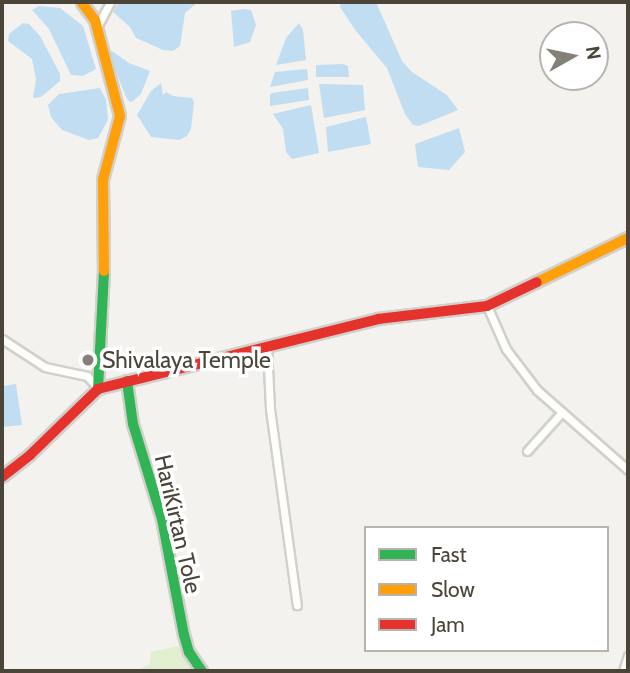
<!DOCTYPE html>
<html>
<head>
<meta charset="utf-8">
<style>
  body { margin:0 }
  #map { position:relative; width:630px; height:673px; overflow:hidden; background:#f4f2ee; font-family:Cabin,sans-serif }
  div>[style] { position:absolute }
  .green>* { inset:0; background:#e1eecf }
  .water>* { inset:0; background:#c0ddf1 }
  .roads { filter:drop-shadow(2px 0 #d2d0cb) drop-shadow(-2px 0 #d2d0cb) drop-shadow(0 2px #d2d0cb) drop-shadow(0 -2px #d2d0cb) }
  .street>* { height:7px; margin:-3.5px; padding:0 3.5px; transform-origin:3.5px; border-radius:3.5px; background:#fdfdfc }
  .fast>* { height:10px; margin:-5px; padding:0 5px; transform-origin:5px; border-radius:5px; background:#30b455 }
  .slow>* { height:10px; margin:-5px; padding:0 5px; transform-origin:5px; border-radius:5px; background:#ff9f0a }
  .jam>* { height:10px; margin:-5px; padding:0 5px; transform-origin:5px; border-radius:5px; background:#e5322d }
  .dots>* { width:19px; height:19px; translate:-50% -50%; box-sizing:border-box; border:4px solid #fff; border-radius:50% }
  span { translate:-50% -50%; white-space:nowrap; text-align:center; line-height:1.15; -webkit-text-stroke:7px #fff; paint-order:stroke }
  .poi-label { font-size:23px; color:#4b4439 }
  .left { translate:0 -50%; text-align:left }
  .street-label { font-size:23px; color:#4b4439 }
  .frame { position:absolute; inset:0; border:4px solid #4b4439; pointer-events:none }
  .legend { position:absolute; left:364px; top:526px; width:245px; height:126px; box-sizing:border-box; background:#fff; border:2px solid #b7b4b0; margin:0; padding:9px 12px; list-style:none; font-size:21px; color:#4b4439 }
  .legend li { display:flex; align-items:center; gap:14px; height:35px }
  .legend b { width:35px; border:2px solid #b7b4b0 }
  .north { position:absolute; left:539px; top:21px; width:70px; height:70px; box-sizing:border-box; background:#fff; border:2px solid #b7b4b0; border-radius:50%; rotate:81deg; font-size:19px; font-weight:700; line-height:28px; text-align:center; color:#4b4439 }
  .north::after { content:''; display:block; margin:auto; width:24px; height:32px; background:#868178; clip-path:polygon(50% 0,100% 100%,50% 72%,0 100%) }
</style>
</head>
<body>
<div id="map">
  <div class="green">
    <i style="clip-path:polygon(178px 646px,196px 671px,135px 671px,149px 665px,151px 652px)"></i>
  </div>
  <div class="water">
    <i style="clip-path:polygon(119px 2px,198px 2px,185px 13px,180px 46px,173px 51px,163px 50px,136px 38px,130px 27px,113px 12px)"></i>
    <i style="clip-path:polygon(341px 2px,376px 2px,402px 61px,412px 72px,447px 95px,458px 110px,419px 126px,413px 125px,405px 114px,387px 68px,356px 31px,340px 7px)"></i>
    <i style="clip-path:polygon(39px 6px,60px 8px,83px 26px,96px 69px,83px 76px,71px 75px,49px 29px,32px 10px)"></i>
    <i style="clip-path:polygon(244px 9px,251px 10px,256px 25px,250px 42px,234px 47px,231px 11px)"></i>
    <i style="clip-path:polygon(23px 23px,29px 24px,40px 36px,60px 74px,60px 81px,41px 97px,33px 98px,36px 79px,32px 59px,8px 41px,9px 34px)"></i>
    <i style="clip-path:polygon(299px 23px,303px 30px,306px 60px,276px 65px,286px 38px)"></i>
    <i style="clip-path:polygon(112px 51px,129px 63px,150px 71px,141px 94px,133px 101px,130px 102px,126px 97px,108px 53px)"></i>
    <i style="clip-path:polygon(343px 64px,348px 66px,349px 77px,316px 77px,316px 65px)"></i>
    <i style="clip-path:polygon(307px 69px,308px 80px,270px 87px,275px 72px)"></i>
    <i style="clip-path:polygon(161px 83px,163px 95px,166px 92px,173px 96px,192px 98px,194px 102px,191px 129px,187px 136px,179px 140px,151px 137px,137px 115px,151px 91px)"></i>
    <i style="clip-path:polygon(319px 84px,363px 85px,365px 110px,324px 118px)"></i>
    <i style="clip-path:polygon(100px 88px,106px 100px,108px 120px,98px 138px,89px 140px,62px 130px,51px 117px,48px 105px,59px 94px)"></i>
    <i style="clip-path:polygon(308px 88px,309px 100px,270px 106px,270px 95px,272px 93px)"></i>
    <i style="clip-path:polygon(311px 105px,319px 153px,292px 159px,286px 152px,283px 129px,273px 114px)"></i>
    <i style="clip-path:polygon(366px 117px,371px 144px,328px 152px,326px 127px)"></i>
    <i style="clip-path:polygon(459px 128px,465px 152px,449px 170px,418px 167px,415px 144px)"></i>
    <i style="clip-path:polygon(16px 384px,22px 425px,2px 427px,2px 386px)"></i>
  </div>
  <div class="roads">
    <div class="street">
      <i style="left:98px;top:25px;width:26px;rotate:-62deg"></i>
      <i style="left:487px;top:306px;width:47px;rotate:66.2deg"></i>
      <i style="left:506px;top:349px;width:51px;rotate:52.9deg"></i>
      <i style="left:537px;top:390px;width:121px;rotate:41.3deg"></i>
      <i style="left:2px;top:339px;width:51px;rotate:33.1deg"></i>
      <i style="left:45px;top:367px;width:43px;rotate:12.1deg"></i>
      <i style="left:87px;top:376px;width:16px;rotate:47deg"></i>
      <i style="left:267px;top:347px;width:62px;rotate:87.2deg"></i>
      <i style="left:270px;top:409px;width:198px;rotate:82.2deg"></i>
      <i style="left:527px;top:451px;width:52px;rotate:-48.1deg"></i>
      <i style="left:623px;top:671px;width:16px;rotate:-72deg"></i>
    </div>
    <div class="fast">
      <i style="left:127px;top:381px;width:43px;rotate:82.1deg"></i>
      <i style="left:133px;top:424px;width:99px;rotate:73deg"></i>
      <i style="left:162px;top:519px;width:118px;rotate:79.3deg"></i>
      <i style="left:184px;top:635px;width:18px;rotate:74deg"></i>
      <i style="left:189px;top:652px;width:23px;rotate:56deg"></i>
      <i style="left:98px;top:389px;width:118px;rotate:-87.1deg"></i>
    </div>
    <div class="slow">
      <i style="left:82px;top:3px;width:21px;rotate:53deg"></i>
      <i style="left:95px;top:20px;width:99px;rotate:75.4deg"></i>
      <i style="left:120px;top:116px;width:66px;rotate:104.9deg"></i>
      <i style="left:103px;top:180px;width:91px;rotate:89.4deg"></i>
      <i style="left:537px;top:282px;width:101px;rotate:-25.8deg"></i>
    </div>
    <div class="jam">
      <i style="left:2px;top:477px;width:36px;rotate:-38deg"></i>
      <i style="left:30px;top:455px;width:95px;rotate:-44.1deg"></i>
      <i style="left:98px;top:389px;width:289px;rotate:-14deg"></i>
      <i style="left:378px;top:319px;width:110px;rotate:-6.8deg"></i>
      <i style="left:487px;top:306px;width:55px;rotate:-25.6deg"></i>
    </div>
  </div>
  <div class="dots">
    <i style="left:88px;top:360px;background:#868178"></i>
  </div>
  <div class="poi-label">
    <span class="left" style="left:102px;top:360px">Shivalaya Temple</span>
  </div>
  <div class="street-label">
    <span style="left:178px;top:524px;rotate:77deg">HariKirtan Tole</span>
  </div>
  <div class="frame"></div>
  <ul class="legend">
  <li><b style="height:9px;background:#30b455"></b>Fast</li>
  <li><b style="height:9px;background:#ff9f0a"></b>Slow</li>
  <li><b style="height:9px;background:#e5322d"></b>Jam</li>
  </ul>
  <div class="north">N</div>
</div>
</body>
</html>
